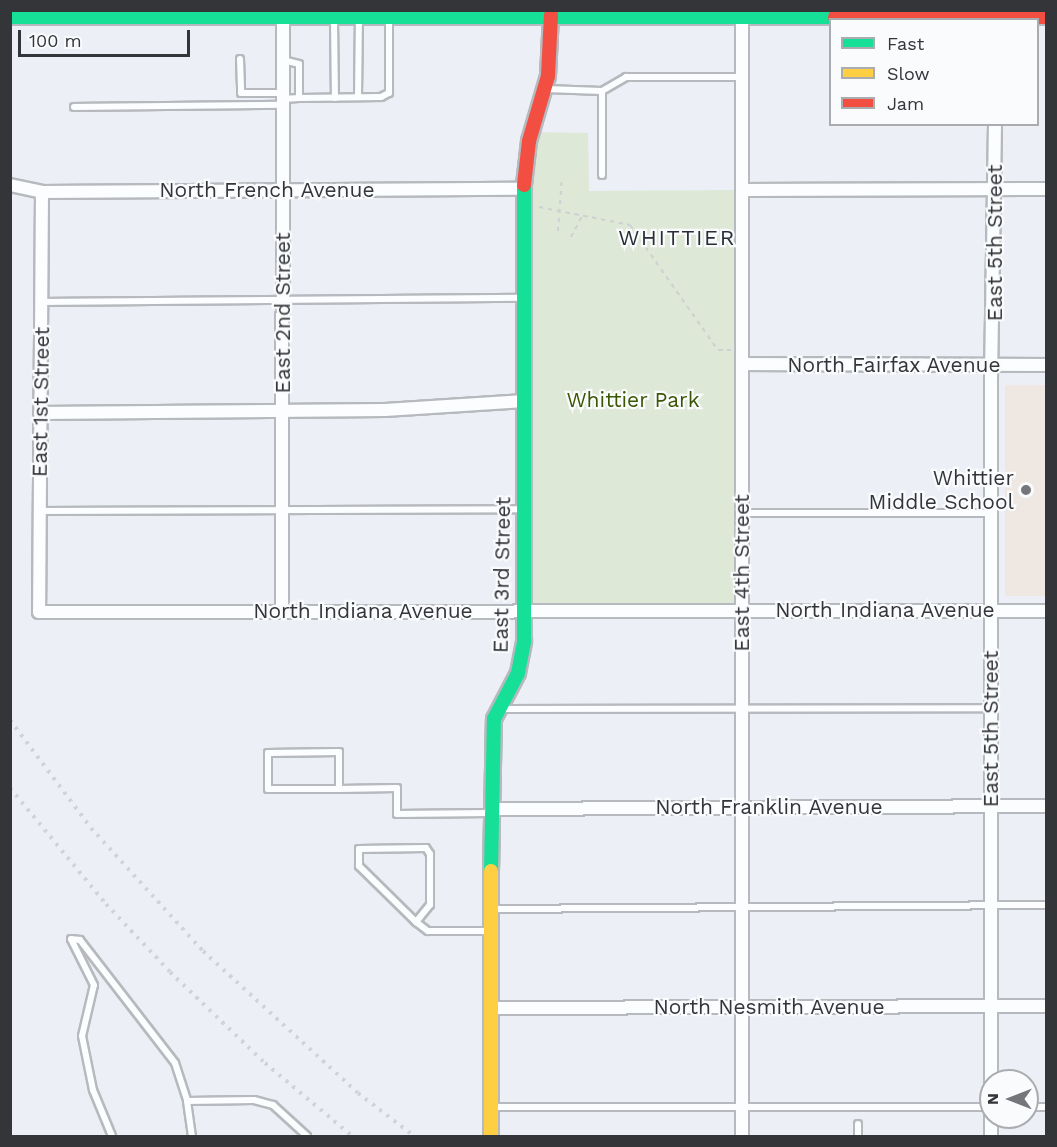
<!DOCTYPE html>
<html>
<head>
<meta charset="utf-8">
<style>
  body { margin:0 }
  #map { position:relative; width:1057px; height:1147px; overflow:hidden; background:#eceff6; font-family:"Work Sans",sans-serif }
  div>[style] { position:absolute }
  .education>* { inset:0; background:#efe7e1; transform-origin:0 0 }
  .green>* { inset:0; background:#dde8d6 }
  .path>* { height:2px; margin-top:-1px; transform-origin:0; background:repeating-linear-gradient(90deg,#cfd0d2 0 4.5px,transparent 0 9px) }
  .roads { filter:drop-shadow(2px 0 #b6b9bd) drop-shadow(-2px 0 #b6b9bd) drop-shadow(0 2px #b6b9bd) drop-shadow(0 -2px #b6b9bd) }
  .lane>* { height:6px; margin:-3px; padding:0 3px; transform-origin:3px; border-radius:3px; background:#fcfdfe }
  .street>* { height:12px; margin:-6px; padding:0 6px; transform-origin:6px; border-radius:6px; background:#fcfdfe }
  .fast>* { height:14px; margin:-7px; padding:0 7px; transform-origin:7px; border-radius:7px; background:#16e098 }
  .slow>* { height:14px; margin:-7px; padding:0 7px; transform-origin:7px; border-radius:7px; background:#ffcf43 }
  .jam>* { height:14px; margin:-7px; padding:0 7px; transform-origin:7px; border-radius:7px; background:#f24e42 }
  .rail>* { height:4px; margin-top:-2px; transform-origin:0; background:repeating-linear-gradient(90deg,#d2d3d5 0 3px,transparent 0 9px) }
  .dots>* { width:16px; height:16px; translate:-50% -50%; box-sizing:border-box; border:3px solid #fafbfd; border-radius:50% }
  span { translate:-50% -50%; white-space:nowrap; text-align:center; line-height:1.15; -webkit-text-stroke:4.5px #fafbfd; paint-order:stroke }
  .street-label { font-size:21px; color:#333539 }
  .park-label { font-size:21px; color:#3b5603 }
  .poi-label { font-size:21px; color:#333539 }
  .right { translate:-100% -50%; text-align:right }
  .neighbourhood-label { font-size:22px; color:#2a2d36; letter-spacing:1.5px }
  .frame { position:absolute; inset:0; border:12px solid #333539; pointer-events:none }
  .legend { position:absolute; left:829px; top:18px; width:210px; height:108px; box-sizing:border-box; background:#fafbfd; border:2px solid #aaacaf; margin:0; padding:8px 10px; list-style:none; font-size:18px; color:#333539 }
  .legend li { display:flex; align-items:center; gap:12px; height:30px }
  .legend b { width:30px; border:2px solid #aaacaf }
  .north { position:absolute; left:979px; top:1069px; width:60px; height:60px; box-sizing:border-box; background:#fafbfd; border:2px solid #aaacaf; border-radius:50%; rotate:270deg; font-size:16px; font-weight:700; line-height:24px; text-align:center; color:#333539 }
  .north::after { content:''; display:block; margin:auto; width:21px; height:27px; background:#74767b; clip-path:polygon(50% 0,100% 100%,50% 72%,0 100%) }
  .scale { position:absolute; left:18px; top:30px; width:172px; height:27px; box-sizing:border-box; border:3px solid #333539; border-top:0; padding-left:8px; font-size:18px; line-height:21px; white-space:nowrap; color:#333539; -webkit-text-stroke:4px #fafbfd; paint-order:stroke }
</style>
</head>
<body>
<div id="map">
  <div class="education">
    <i style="left:1005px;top:385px;width:41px;height:211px"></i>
  </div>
  <div class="green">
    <i style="clip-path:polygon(531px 132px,588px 133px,589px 191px,742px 190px,742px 610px,525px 610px)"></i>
  </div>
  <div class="path">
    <i style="left:539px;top:207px;width:93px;rotate:11.2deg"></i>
    <i style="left:630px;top:225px;width:153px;rotate:54.9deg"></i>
    <i style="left:718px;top:350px;width:13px"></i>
    <i style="left:558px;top:231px;width:54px;rotate:-85.8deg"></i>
    <i style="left:571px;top:237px;width:24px;rotate:-62deg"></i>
  </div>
  <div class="roads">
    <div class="lane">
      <i style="left:334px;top:20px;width:78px;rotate:89.3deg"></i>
      <i style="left:240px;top:59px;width:34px;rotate:88deg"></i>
      <i style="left:241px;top:93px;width:42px"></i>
      <i style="left:283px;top:60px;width:16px;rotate:14deg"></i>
      <i style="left:299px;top:64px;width:34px;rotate:90deg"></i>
      <i style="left:299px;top:98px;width:16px;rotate:176deg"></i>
      <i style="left:546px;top:89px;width:56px;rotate:2deg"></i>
      <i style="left:602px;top:91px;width:28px;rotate:-30deg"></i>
      <i style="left:626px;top:77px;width:115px"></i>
      <i style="left:602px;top:91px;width:84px;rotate:90deg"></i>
      <i style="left:358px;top:97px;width:77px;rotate:-89.3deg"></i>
      <i style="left:299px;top:98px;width:82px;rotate:-0.7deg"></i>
      <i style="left:381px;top:97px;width:9px;rotate:-27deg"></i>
      <i style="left:389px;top:93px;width:74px;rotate:-90deg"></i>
      <i style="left:74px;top:107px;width:208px;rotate:-0.6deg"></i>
      <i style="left:42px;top:302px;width:479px;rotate:-0.5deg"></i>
      <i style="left:40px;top:511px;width:482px;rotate:-0.2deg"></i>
      <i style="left:742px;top:513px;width:249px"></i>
      <i style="left:501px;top:709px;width:490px;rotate:-0.1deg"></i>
      <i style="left:339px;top:789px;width:37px;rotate:-90deg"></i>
      <i style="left:339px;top:752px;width:71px;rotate:179.2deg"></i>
      <i style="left:268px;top:753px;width:36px;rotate:90deg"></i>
      <i style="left:268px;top:789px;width:71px"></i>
      <i style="left:339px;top:789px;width:58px;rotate:-1deg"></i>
      <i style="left:397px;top:788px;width:26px;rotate:90deg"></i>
      <i style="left:397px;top:814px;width:93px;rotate:-0.6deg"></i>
      <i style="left:494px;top:909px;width:552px;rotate:-0.42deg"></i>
      <i style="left:416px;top:922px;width:22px;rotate:-51deg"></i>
      <i style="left:430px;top:905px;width:51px;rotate:-90deg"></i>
      <i style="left:430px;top:854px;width:7px;rotate:-124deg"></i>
      <i style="left:426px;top:848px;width:67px;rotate:179.1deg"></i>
      <i style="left:359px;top:849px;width:17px;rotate:90deg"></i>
      <i style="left:359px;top:866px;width:80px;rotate:44.5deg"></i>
      <i style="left:416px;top:922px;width:15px;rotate:37deg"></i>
      <i style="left:428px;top:931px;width:62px"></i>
      <i style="left:187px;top:1101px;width:67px;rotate:-0.9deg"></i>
      <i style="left:254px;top:1100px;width:20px;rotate:15deg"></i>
      <i style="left:273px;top:1105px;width:46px;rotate:42.4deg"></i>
      <i style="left:494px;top:1107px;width:497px"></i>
      <i style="left:1027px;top:1107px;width:19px"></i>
      <i style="left:858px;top:1124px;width:12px;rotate:90deg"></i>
      <i style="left:112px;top:1136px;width:50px;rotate:-112.4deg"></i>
      <i style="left:93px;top:1090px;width:55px;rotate:-101.5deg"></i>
      <i style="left:82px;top:1036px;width:52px;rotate:-76.8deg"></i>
      <i style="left:94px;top:985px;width:51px;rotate:-116.6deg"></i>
      <i style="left:71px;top:939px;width:9px;rotate:6deg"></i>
      <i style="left:80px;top:940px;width:155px;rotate:52.3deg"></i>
      <i style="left:175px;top:1063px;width:40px;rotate:72deg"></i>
      <i style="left:187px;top:1101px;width:35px;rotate:82deg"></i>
    </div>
    <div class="street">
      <i style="left:742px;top:10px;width:1126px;rotate:90deg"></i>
      <i style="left:10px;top:185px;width:33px;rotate:12deg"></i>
      <i style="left:42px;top:192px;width:482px;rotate:-0.4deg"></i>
      <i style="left:742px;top:190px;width:304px;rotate:-0.2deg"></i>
      <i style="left:42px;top:192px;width:420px;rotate:90.4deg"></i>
      <i style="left:39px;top:612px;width:1007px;rotate:-0.06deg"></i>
      <i style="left:742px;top:364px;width:304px;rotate:0.2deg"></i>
      <i style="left:40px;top:413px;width:345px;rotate:-0.5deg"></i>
      <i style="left:385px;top:410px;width:140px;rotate:-3.7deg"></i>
      <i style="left:282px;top:611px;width:596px;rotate:-89.9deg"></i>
      <i style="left:491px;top:809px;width:555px;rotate:-0.31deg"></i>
      <i style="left:491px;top:1008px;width:555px;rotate:-0.21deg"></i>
      <i style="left:991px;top:1081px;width:702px;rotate:-90deg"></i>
      <i style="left:991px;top:379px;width:255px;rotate:-89.1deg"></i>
      <i style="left:991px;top:1117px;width:19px;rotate:90deg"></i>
    </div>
    <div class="fast">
      <i style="left:10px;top:17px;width:825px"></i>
      <i style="left:491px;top:871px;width:152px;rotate:-88.9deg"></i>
      <i style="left:494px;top:719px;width:52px;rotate:-62.4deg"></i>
      <i style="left:518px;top:673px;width:33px;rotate:-79deg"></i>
      <i style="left:524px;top:641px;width:456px;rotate:-90deg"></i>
    </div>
    <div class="slow">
      <i style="left:491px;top:871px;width:265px;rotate:90deg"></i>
    </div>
    <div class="jam">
      <i style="left:835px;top:17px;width:211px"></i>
      <i style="left:524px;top:185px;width:44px;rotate:-83.5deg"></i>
      <i style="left:529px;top:141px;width:68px;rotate:-73.7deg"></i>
      <i style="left:548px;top:76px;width:61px;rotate:-87.2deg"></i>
    </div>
  </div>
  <div class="rail">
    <i style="left:10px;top:720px;width:135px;rotate:53.1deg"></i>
    <i style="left:91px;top:828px;width:166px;rotate:47.7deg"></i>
    <i style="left:203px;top:951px;width:210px;rotate:42.5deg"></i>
    <i style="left:358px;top:1093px;width:71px;rotate:37.5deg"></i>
    <i style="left:10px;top:788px;width:151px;rotate:50.4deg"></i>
    <i style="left:106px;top:904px;width:93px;rotate:46.7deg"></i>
    <i style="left:170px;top:972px;width:132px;rotate:43.8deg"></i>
    <i style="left:265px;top:1063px;width:114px;rotate:40deg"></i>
  </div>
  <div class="dots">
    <i style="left:1026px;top:490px;background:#74767b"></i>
  </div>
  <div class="street-label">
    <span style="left:267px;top:190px">North French Avenue</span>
    <span style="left:995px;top:243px;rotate:-90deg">East 5th Street</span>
    <span style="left:283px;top:313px;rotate:-90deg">East 2nd Street</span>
    <span style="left:894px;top:365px">North Fairfax Avenue</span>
    <span style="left:41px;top:402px;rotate:-89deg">East 1st Street</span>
    <span style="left:742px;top:573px;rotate:-90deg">East 4th Street</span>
    <span style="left:502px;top:575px;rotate:-89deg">East 3rd Street</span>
    <span style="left:885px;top:610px">North Indiana Avenue</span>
    <span style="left:363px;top:611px">North Indiana Avenue</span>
    <span style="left:991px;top:729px;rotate:-90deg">East 5th Street</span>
    <span style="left:769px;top:807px">North Franklin Avenue</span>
    <span style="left:769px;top:1007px">North Nesmith Avenue</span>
  </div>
  <div class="park-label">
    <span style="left:633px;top:400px">Whittier Park</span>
  </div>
  <div class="poi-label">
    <span class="right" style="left:1014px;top:490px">Whittier<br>Middle School</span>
  </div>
  <div class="neighbourhood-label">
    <span style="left:677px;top:238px">WHITTIER</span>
  </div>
  <div class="frame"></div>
  <ul class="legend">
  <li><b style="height:8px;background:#16e098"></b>Fast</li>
  <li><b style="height:8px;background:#ffcf43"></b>Slow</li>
  <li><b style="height:8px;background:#f24e42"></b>Jam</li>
  </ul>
  <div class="north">N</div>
  <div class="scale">100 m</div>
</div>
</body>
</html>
